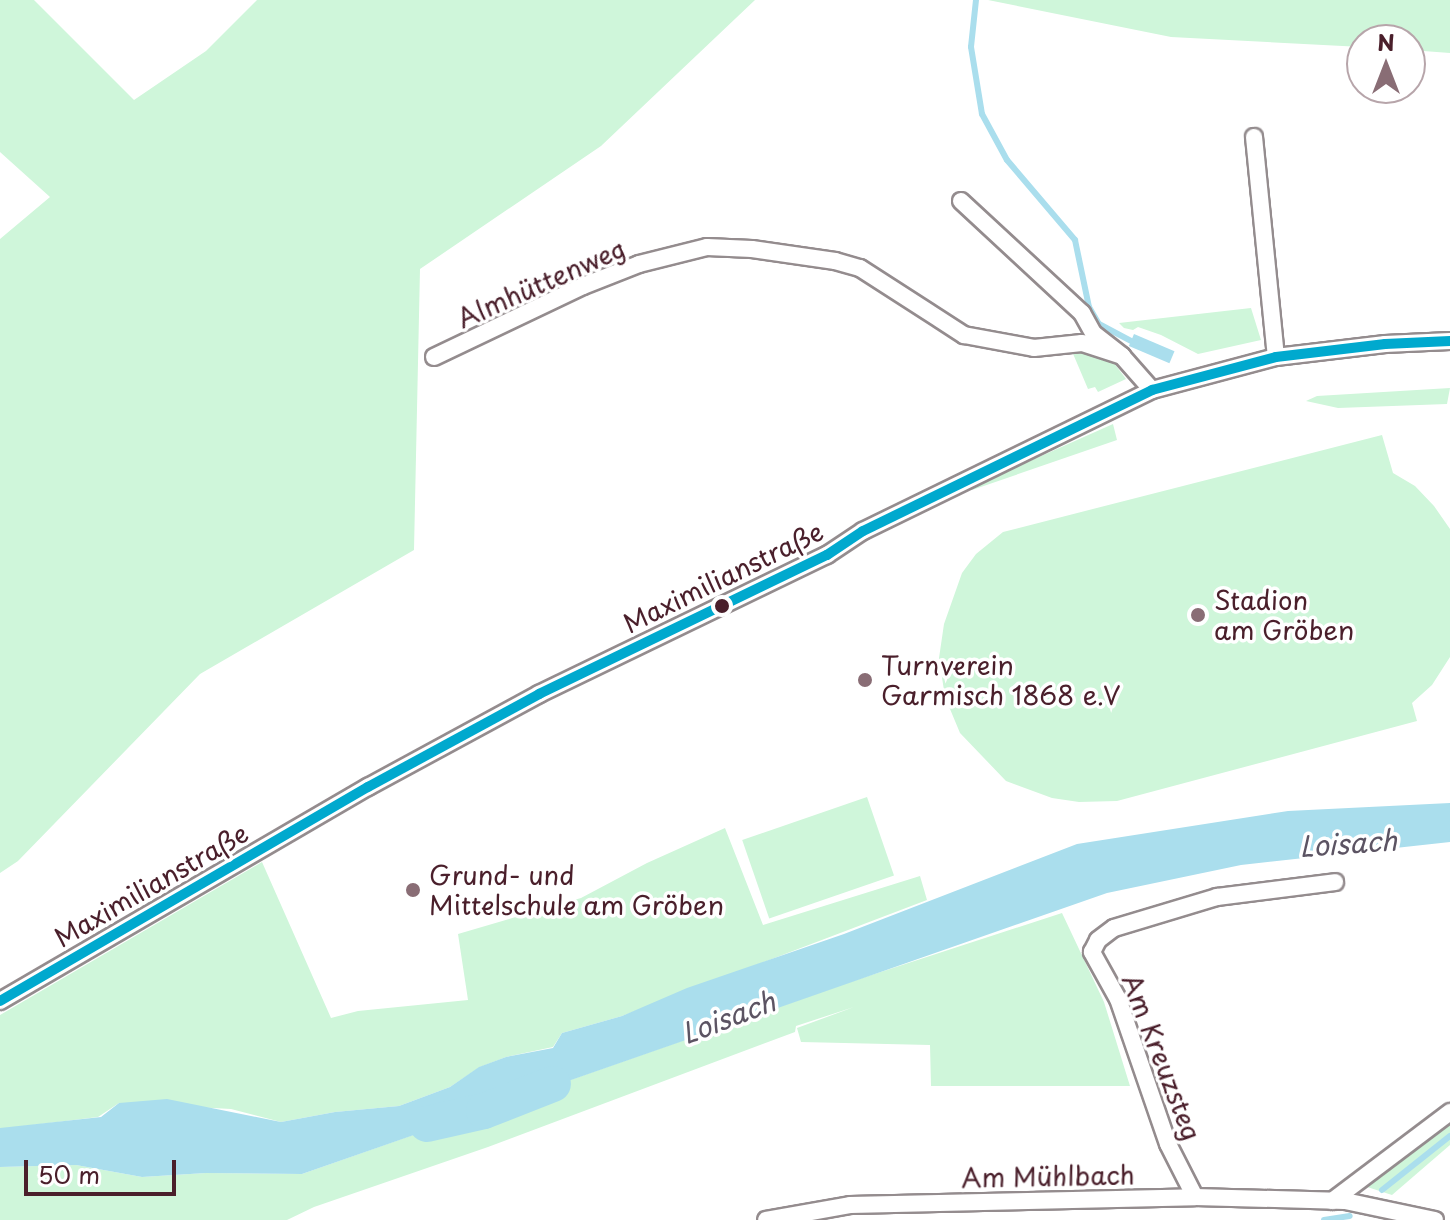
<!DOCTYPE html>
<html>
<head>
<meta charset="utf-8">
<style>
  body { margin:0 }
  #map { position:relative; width:1450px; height:1220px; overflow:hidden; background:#fff; font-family:"Playpen Sans",sans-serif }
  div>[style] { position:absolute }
  .green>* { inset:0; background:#cff6da; transform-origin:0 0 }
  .water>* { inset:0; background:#aadeed; transform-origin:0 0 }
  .stream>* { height:6px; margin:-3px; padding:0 3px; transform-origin:3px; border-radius:3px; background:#aadeed }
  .river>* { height:36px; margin:-18px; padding:0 18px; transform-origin:18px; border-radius:18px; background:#aadeed }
  .roads { filter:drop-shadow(2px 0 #948c8e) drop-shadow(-2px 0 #948c8e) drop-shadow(0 2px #948c8e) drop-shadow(0 -2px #948c8e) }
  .street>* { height:16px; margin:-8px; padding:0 8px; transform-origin:8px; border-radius:8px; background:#fff }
  .bus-1>* { height:10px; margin:-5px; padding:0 5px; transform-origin:5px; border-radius:5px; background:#00a9ce }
  .dots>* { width:22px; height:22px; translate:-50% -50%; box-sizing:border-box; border:4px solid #fff; border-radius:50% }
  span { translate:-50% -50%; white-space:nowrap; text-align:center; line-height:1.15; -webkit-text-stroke:7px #fff; paint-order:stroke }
  .street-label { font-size:26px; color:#4a1f2b }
  .poi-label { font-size:26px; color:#4a1f2b }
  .left { translate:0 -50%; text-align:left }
  .water-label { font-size:28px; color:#5c5463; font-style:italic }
  .north { position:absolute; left:1346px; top:24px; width:80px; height:80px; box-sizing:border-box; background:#fff; border:2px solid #b7a5aa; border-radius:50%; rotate:0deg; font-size:22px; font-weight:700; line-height:32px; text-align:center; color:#4a1f2b }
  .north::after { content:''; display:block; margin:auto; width:28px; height:36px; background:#896d75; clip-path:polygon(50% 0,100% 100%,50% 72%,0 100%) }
  .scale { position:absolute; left:24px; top:1160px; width:152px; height:36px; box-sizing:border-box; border:4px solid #4a1f2b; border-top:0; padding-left:10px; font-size:24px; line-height:28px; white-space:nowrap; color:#4a1f2b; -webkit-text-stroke:6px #fff; paint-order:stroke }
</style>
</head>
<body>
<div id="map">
  <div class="green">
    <i style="clip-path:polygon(0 0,34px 0,134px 100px,206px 51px,257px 0,755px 0,601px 146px,420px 269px,414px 550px,200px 674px,18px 861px,0 873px,0 239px,50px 197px,0 152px)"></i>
    <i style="clip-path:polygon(988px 0,1450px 0,1450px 53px,1410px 50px,1410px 40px,1362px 40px,1362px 47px,1171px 37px)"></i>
    <i style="clip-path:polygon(1251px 308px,1261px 340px,1198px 354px,1161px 335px,1138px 327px,1133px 330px,1124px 328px,1119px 323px)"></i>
    <i style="clip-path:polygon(1071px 349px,1108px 355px,1126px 379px,1098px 392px,1095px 387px,1088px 389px)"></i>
    <i style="clip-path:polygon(1450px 388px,1447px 404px,1338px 408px,1306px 401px,1317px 396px)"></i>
    <i style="clip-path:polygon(1113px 424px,1117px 440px,972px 490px,972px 487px)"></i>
    <i style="clip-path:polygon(1382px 435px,1393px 473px,1415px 486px,1434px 506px,1450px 529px,1450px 657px,1432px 685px,1412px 703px,1417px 721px,1117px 801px,1079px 802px,1052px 798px,1006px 781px,960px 733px,945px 697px,939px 658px,944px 624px,962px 573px,976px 554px,1003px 532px)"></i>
    <i style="left:867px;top:797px;width:83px;height:132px;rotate:71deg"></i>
    <i style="clip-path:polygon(725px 828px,763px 925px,920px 876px,927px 900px,622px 1016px,562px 1033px,553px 1047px,506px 1057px,480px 1067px,450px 1087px,399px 1106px,335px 1112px,281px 1122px,231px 1109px,119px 1103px,98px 1117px,0 1129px,0 1015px,262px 862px,331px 1018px,358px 1011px,468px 1000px,458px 934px,581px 898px,647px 863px)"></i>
    <i style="clip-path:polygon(1062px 913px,1104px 1002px,1130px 1086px,931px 1086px,930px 1045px,801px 1042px,797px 1028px,854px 1007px,796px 1026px,795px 1032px,488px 1147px,314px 1207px,287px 1220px,0 1220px,0 1167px,76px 1165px,142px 1177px,206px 1173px,302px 1174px,850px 982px)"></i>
    <i style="clip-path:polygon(1450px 1116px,1450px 1145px,1392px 1195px,1361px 1185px)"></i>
  </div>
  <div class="water">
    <i style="left:1134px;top:334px;width:44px;height:13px;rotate:23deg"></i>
    <i style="clip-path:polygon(1450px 803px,1450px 842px,1241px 865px,1107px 893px,302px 1174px,206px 1173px,142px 1177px,76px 1165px,0 1167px,0 1128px,101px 1117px,119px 1103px,167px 1099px,281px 1122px,335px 1112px,399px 1106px,450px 1087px,479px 1067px,506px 1057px,553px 1048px,562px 1033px,622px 1016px,687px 988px,844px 934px,1077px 844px,1288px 811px)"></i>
  </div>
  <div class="stream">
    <i style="left:976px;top:0;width:47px;rotate:96.1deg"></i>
    <i style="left:971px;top:47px;width:68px;rotate:80.7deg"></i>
    <i style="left:982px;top:114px;width:52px;rotate:61.5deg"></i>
    <i style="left:1007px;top:160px;width:105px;rotate:49.6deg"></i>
    <i style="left:1075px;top:240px;width:68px;rotate:78.2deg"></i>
    <i style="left:1089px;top:307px;width:20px;rotate:60deg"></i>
    <i style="left:1099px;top:324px;width:43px;rotate:27.8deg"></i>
    <i style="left:1382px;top:1190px;width:87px;rotate:-38.5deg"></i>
    <i style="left:1324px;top:1220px;width:26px;rotate:-9deg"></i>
  </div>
  <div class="river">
    <i style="left:427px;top:1124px;width:58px;rotate:-12.8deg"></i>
    <i style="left:484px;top:1111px;width:74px;rotate:-21.4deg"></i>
  </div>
  <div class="roads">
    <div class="street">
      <i style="left:1254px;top:137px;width:221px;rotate:84.3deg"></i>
      <i style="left:961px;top:201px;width:165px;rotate:42.8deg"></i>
      <i style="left:1082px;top:313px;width:23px;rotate:61deg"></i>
      <i style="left:1093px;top:333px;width:37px;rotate:38deg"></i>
      <i style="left:1122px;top:356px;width:45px;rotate:48.6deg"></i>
      <i style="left:434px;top:357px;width:165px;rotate:-25.5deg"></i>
      <i style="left:583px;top:286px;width:60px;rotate:-21.4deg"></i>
      <i style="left:639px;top:264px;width:70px;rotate:-14deg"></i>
      <i style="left:707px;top:247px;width:45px;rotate:2.5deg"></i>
      <i style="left:752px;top:249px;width:84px;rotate:8.2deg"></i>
      <i style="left:835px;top:261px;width:26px;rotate:16deg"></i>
      <i style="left:860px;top:268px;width:124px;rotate:32.8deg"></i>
      <i style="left:964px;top:335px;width:71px;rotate:10.5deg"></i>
      <i style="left:1034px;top:348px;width:48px;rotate:-5.9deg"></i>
      <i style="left:1082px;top:343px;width:42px;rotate:18deg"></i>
      <i style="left:0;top:1001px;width:426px;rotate:-30.2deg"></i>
      <i style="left:368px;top:787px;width:195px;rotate:-28.5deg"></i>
      <i style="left:539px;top:694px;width:320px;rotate:-25.8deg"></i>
      <i style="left:827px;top:555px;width:43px;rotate:-33.7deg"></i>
      <i style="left:863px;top:531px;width:322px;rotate:-26deg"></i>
      <i style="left:1152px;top:390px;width:128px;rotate:-14.9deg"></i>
      <i style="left:1276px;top:357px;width:110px;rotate:-6.8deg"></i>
      <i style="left:1385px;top:344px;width:65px;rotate:-2.6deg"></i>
      <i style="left:1195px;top:1197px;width:59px;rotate:-117deg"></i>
      <i style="left:1168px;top:1144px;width:153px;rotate:-109deg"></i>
      <i style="left:1118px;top:999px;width:54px;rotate:-119deg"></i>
      <i style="left:1092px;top:952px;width:13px;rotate:-63deg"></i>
      <i style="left:1098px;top:940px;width:20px;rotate:-37deg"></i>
      <i style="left:1114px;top:928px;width:108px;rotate:-16.8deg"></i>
      <i style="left:1217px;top:897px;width:119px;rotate:-7.2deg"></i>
      <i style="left:1332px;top:1201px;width:148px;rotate:-37deg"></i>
      <i style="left:766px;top:1220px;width:85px;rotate:-10.1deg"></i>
      <i style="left:850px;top:1205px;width:345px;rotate:-1.3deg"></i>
      <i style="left:1195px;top:1197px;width:150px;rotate:1.5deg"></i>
      <i style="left:1345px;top:1201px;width:92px;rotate:11.9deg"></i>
    </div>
  </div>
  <div class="bus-1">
    <i style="left:0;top:1001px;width:426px;rotate:-30.2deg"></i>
    <i style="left:368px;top:787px;width:195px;rotate:-28.5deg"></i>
    <i style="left:539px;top:694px;width:320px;rotate:-25.8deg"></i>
    <i style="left:827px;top:555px;width:43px;rotate:-33.7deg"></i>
    <i style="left:863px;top:531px;width:322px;rotate:-26deg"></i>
    <i style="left:1152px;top:390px;width:128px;rotate:-14.9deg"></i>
    <i style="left:1276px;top:357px;width:110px;rotate:-6.8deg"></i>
    <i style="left:1385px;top:344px;width:65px;rotate:-2.6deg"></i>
  </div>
  <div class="dots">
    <i style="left:722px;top:606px;background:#4a1f2b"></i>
    <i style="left:1198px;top:615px;background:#896d75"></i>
    <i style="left:865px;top:680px;background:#896d75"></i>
    <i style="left:413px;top:890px;background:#896d75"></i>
  </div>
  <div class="street-label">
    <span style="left:541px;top:283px;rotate:-24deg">Almhüttenweg</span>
    <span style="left:723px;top:577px;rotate:-26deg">Maximilianstraße</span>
    <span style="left:151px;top:885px;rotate:-30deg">Maximilianstraße</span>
    <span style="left:1162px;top:1057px;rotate:69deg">Am Kreuzsteg</span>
    <span style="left:1048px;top:1176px;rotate:-1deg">Am Mühlbach</span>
  </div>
  <div class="poi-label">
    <span class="left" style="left:1214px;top:615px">Stadion<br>am Gröben</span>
    <span class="left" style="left:881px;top:680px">Turnverein<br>Garmisch 1868 e.V</span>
    <span class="left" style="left:429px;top:890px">Grund- und<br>Mittelschule am Gröben</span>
  </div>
  <div class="water-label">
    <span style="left:1348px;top:843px;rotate:-4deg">Loisach</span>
    <span style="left:728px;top:1017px;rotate:-21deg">Loisach</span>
  </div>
  <div class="north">N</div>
  <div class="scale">50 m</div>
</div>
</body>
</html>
